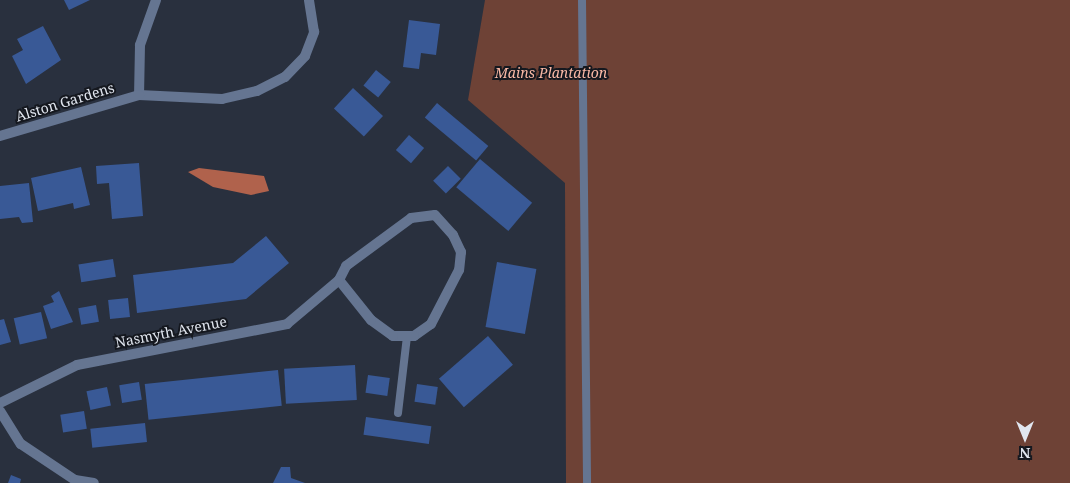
<!DOCTYPE html>
<html>
<head>
<meta charset="utf-8">
<style>
  body { margin:0 }
  #map { position:relative; width:1070px; height:483px; overflow:hidden; background:#29303e; font-family:"Noto Serif",serif }
  div>[style] { position:absolute }
  .green>* { inset:0; background:#6e4236 }
  .water>* { inset:0; background:#b0624c }
  .building>* { inset:0; background:#395996; transform-origin:0 0 }
  .service>* { height:8px; margin:-4px; padding:0 4px; transform-origin:4px; border-radius:4px; background:#657591 }
  .minor>* { height:10px; margin:-5px; padding:0 5px; transform-origin:5px; border-radius:5px; background:#657591 }
  span { translate:-50% -50%; white-space:nowrap; text-align:center; line-height:1.15; -webkit-text-stroke:4px #15181f; paint-order:stroke }
  .park-label { font-size:14px; color:#fab8a5; font-style:italic }
  .street-label { font-size:14px; color:#e1e6ef }
  .north { position:absolute; left:1000px; top:413px; width:50px; height:50px; -webkit-text-stroke:4px #15181f; paint-order:stroke; rotate:180deg; font-size:14px; font-weight:700; line-height:20px; text-align:center; color:#e1e6ef }
  .north::after { content:''; display:block; margin:auto; width:18px; height:22px; background:#e1e6ef; clip-path:polygon(50% 0,100% 100%,50% 72%,0 100%) }
</style>
</head>
<body>
<div id="map">
  <div class="green">
    <i style="clip-path:polygon(485px 0,1070px 0,1070px 483px,566px 483px,565px 183px,468px 100px)"></i>
  </div>
  <div class="water">
    <i style="clip-path:polygon(199px 168px,264px 176px,269px 191px,251px 195px,213px 187px,188px 172px)"></i>
  </div>
  <div class="building">
    <i style="clip-path:polygon(64px 0,90px 0,69px 10px)"></i>
    <i style="clip-path:polygon(409px 20px,440px 24px,436px 55px,421px 53px,419px 69px,403px 67px)"></i>
    <i style="clip-path:polygon(43px 26px,61px 60px,26px 84px,12px 56px,23px 50px,17px 39px)"></i>
    <i style="left:376px;top:70px;width:19px;height:20px;rotate:39deg"></i>
    <i style="left:353px;top:88px;width:41px;height:28px;rotate:43deg"></i>
    <i style="left:437px;top:103px;width:67px;height:19px;rotate:40deg"></i>
    <i style="left:409px;top:135px;width:20px;height:20px;rotate:41deg"></i>
    <i style="left:480px;top:159px;width:68px;height:37px;rotate:40deg"></i>
    <i style="clip-path:polygon(139px 163px,143px 216px,112px 219px,109px 183px,97px 184px,96px 166px)"></i>
    <i style="left:448px;top:166px;width:18px;height:21px;rotate:45deg"></i>
    <i style="clip-path:polygon(81px 167px,90px 205px,74px 209px,73px 203px,38px 211px,31px 178px)"></i>
    <i style="clip-path:polygon(29px 183px,33px 222px,22px 223px,19px 217px,0 219px,0 186px)"></i>
    <i style="clip-path:polygon(266px 236px,289px 263px,246px 299px,137px 313px,133px 275px,233px 263px)"></i>
    <i style="left:113px;top:259px;width:18px;height:35px;rotate:81deg"></i>
    <i style="left:497px;top:262px;width:40px;height:66px;rotate:10deg"></i>
    <i style="clip-path:polygon(59px 291px,73px 322px,51px 329px,43px 306px,54px 302px,51px 296px)"></i>
    <i style="left:128px;top:298px;width:19px;height:20px;rotate:84deg"></i>
    <i style="left:96px;top:305px;width:17px;height:18px;rotate:80deg"></i>
    <i style="left:41px;top:312px;width:27px;height:28px;rotate:77deg"></i>
    <i style="clip-path:polygon(4px 319px,11px 342px,0 345px,0 320px)"></i>
    <i style="left:488px;top:336px;width:38px;height:65px;rotate:49deg"></i>
    <i style="left:355px;top:365px;width:35px;height:71px;rotate:87deg"></i>
    <i style="left:278px;top:370px;width:36px;height:134px;rotate:84deg"></i>
    <i style="left:368px;top:375px;width:22px;height:18px;rotate:8deg"></i>
    <i style="left:139px;top:382px;width:18px;height:20px;rotate:81deg"></i>
    <i style="left:417px;top:384px;width:21px;height:18px;rotate:8deg"></i>
    <i style="left:107px;top:387px;width:19px;height:21px;rotate:78deg"></i>
    <i style="left:84px;top:411px;width:18px;height:24px;rotate:81deg"></i>
    <i style="left:366px;top:417px;width:66px;height:18px;rotate:8deg"></i>
    <i style="left:145px;top:423px;width:19px;height:55px;rotate:84deg"></i>
    <i style="clip-path:polygon(281px 467px,290px 467px,291px 478px,305px 483px,273px 483px)"></i>
    <i style="clip-path:polygon(11px 475px,21px 479px,20px 483px,8px 483px)"></i>
  </div>
  <div class="service">
    <i style="left:582px;top:0;width:483px;rotate:89.4deg"></i>
    <i style="left:398px;top:413px;width:78px;rotate:-83.3deg"></i>
  </div>
  <div class="minor">
    <i style="left:156px;top:0;width:48px;rotate:109.6deg"></i>
    <i style="left:140px;top:45px;width:50px;rotate:91.1deg"></i>
    <i style="left:139px;top:95px;width:83px;rotate:2.8deg"></i>
    <i style="left:222px;top:99px;width:36px;rotate:-13deg"></i>
    <i style="left:257px;top:91px;width:31px;rotate:-27deg"></i>
    <i style="left:285px;top:77px;width:29px;rotate:-46deg"></i>
    <i style="left:305px;top:56px;width:26px;rotate:-69deg"></i>
    <i style="left:314px;top:32px;width:32px;rotate:-99deg"></i>
    <i style="left:0;top:136px;width:145px;rotate:-16.4deg"></i>
    <i style="left:435px;top:215px;width:27px;rotate:48deg"></i>
    <i style="left:453px;top:235px;width:19px;rotate:65deg"></i>
    <i style="left:461px;top:252px;width:18px;rotate:96deg"></i>
    <i style="left:459px;top:270px;width:61px;rotate:117.4deg"></i>
    <i style="left:431px;top:324px;width:21px;rotate:145deg"></i>
    <i style="left:414px;top:336px;width:21px;rotate:180deg"></i>
    <i style="left:393px;top:336px;width:27px;rotate:-144deg"></i>
    <i style="left:371px;top:320px;width:51px;rotate:-128.7deg"></i>
    <i style="left:339px;top:280px;width:16px;rotate:-63deg"></i>
    <i style="left:346px;top:266px;width:81px;rotate:-36.4deg"></i>
    <i style="left:411px;top:218px;width:24px;rotate:-7deg"></i>
    <i style="left:0;top:403px;width:86px;rotate:-26.3deg"></i>
    <i style="left:77px;top:365px;width:214px;rotate:-11deg"></i>
    <i style="left:287px;top:324px;width:68px;rotate:-40.2deg"></i>
    <i style="left:0;top:411px;width:39px;rotate:58deg"></i>
    <i style="left:21px;top:444px;width:65px;rotate:33.7deg"></i>
    <i style="left:75px;top:480px;width:19px;rotate:9deg"></i>
  </div>
  <div class="park-label">
    <span style="left:551px;top:73px">Mains Plantation</span>
  </div>
  <div class="street-label">
    <span style="left:65px;top:102px;rotate:-17deg">Alston Gardens</span>
    <span style="left:171px;top:332px;rotate:-11deg">Nasmyth Avenue</span>
  </div>
  <div class="north">N</div>
</div>
</body>
</html>
